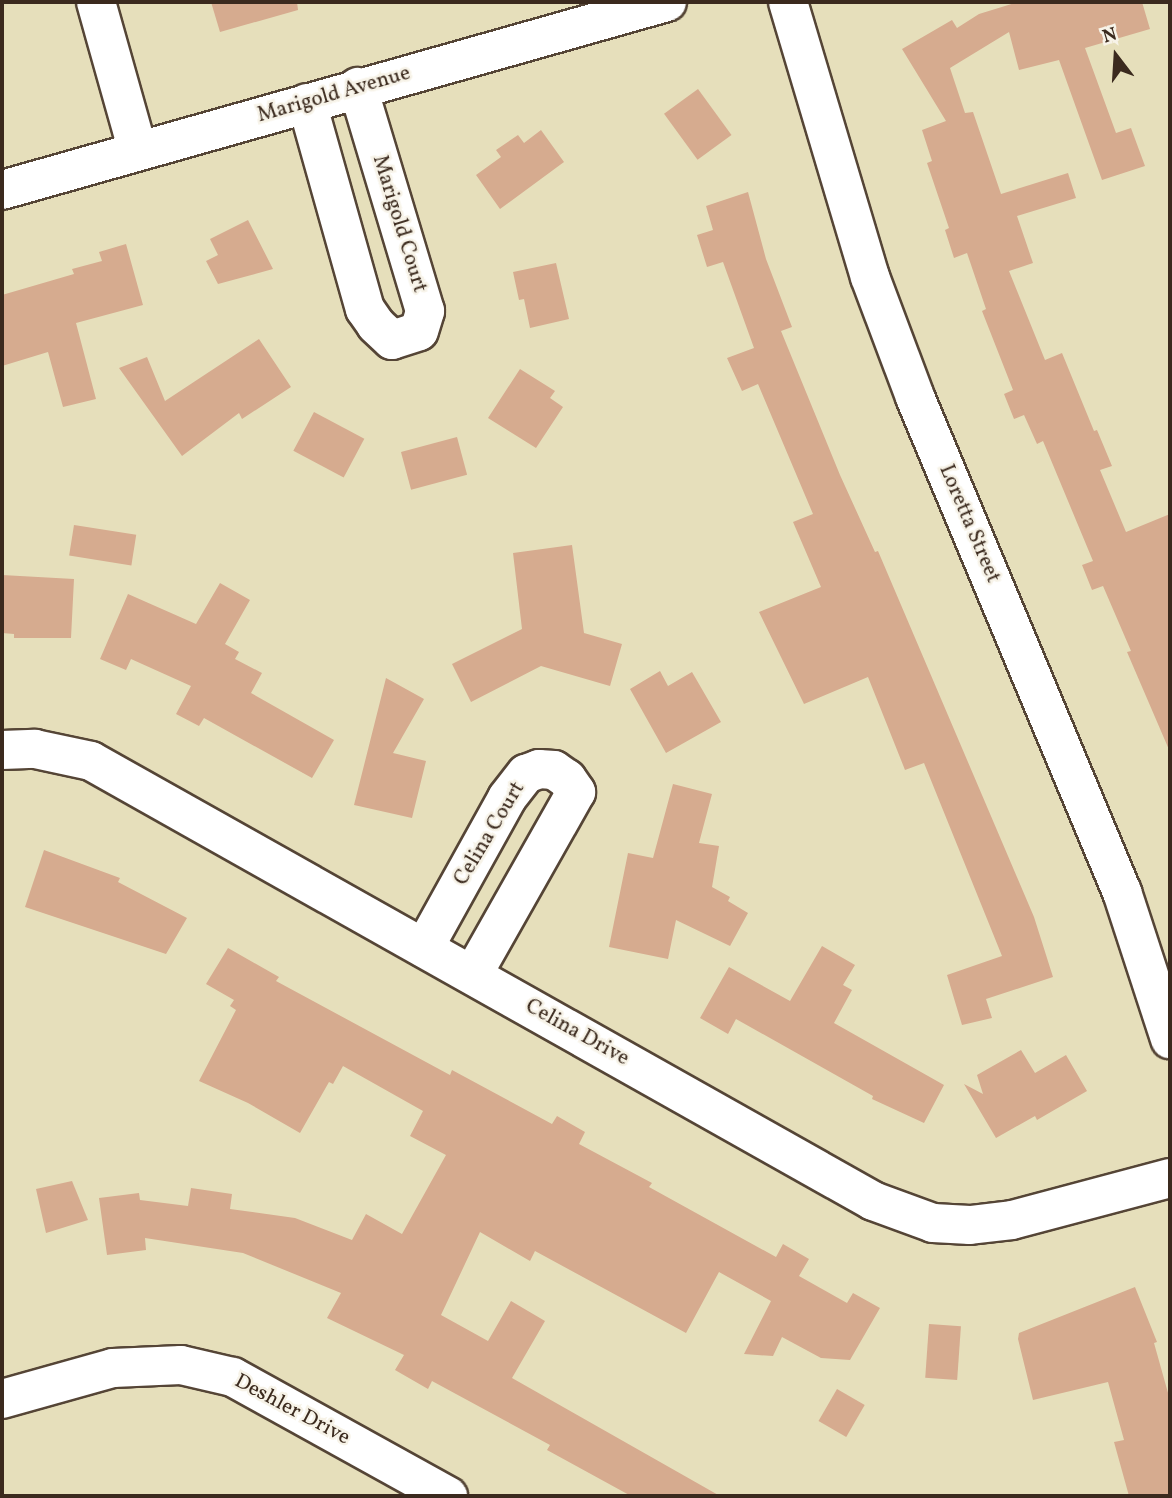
<!DOCTYPE html>
<html>
<head>
<meta charset="utf-8">
<style>
  body { margin:0 }
  #map { position:relative; width:1172px; height:1498px; overflow:hidden; background:#e6dfbb; font-family:Vollkorn,serif }
  div>[style] { position:absolute }
  .building>* { inset:0; background:#d6ab8f; transform-origin:0 0 }
  .roads { filter:drop-shadow(2px 0 #554536) drop-shadow(-2px 0 #554536) drop-shadow(0 2px #554536) drop-shadow(0 -2px #554536) }
  .minor>* { height:38px; margin:-19px; padding:0 19px; transform-origin:19px; border-radius:19px; background:#fff }
  span { translate:-50% -50%; white-space:nowrap; text-align:center; line-height:1.15; -webkit-text-stroke:5px #f7f3e8; paint-order:stroke }
  .street-label { font-size:21px; color:#3b2a1e }
  .frame { position:absolute; inset:0; border:4px solid #3b2a1e; pointer-events:none }
  .north { position:absolute; left:1081px; top:21px; width:70px; height:70px; -webkit-text-stroke:5px #f7f3e8; paint-order:stroke; rotate:343deg; font-size:19px; font-weight:700; line-height:28px; text-align:center; color:#3b2a1e }
  .north::after { content:''; display:block; margin:auto; width:24px; height:32px; background:#3b2a1e; clip-path:polygon(50% 0,100% 100%,50% 72%,0 100%) }
</style>
</head>
<body>
<div id="map">
  <div class="building">
    <i style="clip-path:polygon(211px 2px,297px 2px,298px 10px,220px 32px)"></i>
    <i style="clip-path:polygon(1018px 2px,1142px 2px,1150px 29px,1085px 48px,1116px 133px,1131px 128px,1145px 166px,1102px 180px,1059px 60px,1019px 70px,1009px 32px,950px 68px,965px 113px,973px 112px,1001px 194px,1068px 173px,1076px 198px,1017px 216px,1033px 263px,1009px 271px,1045px 360px,1062px 353px,1094px 431px,1097px 430px,1112px 466px,1100px 470px,1126px 532px,1170px 514px,1170px 752px,1127px 652px,1131px 651px,1103px 586px,1092px 590px,1082px 565px,1093px 561px,1043px 441px,1037px 444px,1024px 415px,1014px 419px,1004px 394px,1013px 390px,982px 311px,986px 309px,967px 253px,954px 258px,945px 230px,949px 228px,927px 163px,932px 161px,922px 130px,946px 121px,902px 49px,952px 20px,957px 28px,979px 14px)"></i>
    <i style="left:698px;top:89px;width:57px;height:42px;rotate:54deg"></i>
    <i style="clip-path:polygon(541px 130px,564px 162px,500px 209px,476px 175px,501px 157px,496px 150px,518px 135px,524px 143px)"></i>
    <i style="clip-path:polygon(748px 192px,766px 259px,792px 327px,781px 331px,840px 475px,875px 552px,878px 551px,1034px 917px,1053px 977px,986px 999px,992px 1018px,962px 1025px,947px 975px,1002px 956px,924px 763px,905px 770px,868px 677px,804px 704px,759px 612px,821px 587px,793px 522px,813px 514px,758px 384px,742px 391px,727px 358px,754px 348px,723px 262px,707px 267px,697px 235px,713px 230px,706px 206px)"></i>
    <i style="clip-path:polygon(248px 220px,273px 269px,218px 284px,206px 261px,218px 255px,210px 239px)"></i>
    <i style="clip-path:polygon(126px 244px,143px 305px,76px 323px,96px 399px,63px 407px,48px 352px,2px 366px,2px 295px,74px 274px,72px 269px,102px 261px,99px 252px)"></i>
    <i style="clip-path:polygon(556px 263px,569px 319px,530px 328px,524px 299px,519px 300px,513px 272px)"></i>
    <i style="clip-path:polygon(259px 339px,291px 387px,242px 419px,239px 413px,182px 456px,119px 368px,147px 357px,165px 401px)"></i>
    <i style="clip-path:polygon(520px 369px,555px 391px,550px 398px,563px 407px,536px 448px,488px 418px)"></i>
    <i style="left:314px;top:412px;width:57px;height:44px;rotate:28deg"></i>
    <i style="left:457px;top:437px;width:39px;height:58px;rotate:75deg"></i>
    <i style="left:74px;top:525px;width:63px;height:31px;rotate:9deg"></i>
    <i style="clip-path:polygon(572px 545px,584px 633px,622px 644px,610px 686px,541px 666px,471px 702px,452px 664px,522px 629px,513px 553px)"></i>
    <i style="clip-path:polygon(2px 575px,74px 579px,71px 638px,14px 638px,14px 634px,2px 633px)"></i>
    <i style="clip-path:polygon(220px 583px,250px 600px,225px 644px,239px 652px,235px 659px,262px 673px,251px 693px,334px 740px,312px 778px,204px 718px,199px 726px,176px 714px,191px 686px,131px 659px,126px 670px,100px 659px,128px 594px,196px 624px)"></i>
    <i style="clip-path:polygon(660px 671px,668px 686px,692px 672px,721px 722px,666px 753px,630px 689px)"></i>
    <i style="clip-path:polygon(386px 678px,424px 699px,393px 753px,426px 761px,412px 818px,354px 805px)"></i>
    <i style="clip-path:polygon(673px 784px,712px 794px,699px 843px,719px 846px,712px 887px,730px 897px,728px 901px,748px 913px,730px 946px,676px 920px,668px 959px,609px 947px,628px 853px,653px 858px)"></i>
    <i style="clip-path:polygon(44px 850px,120px 878px,118px 882px,187px 918px,166px 954px,25px 907px)"></i>
    <i style="clip-path:polygon(822px 946px,855px 965px,843px 985px,852px 990px,834px 1023px,944px 1085px,924px 1123px,872px 1099px,873px 1096px,736px 1019px,728px 1034px,700px 1018px,729px 967px,790px 1001px)"></i>
    <i style="clip-path:polygon(228px 948px,279px 977px,276px 981px,450px 1075px,452px 1070px,552px 1124px,557px 1116px,585px 1132px,579px 1144px,652px 1183px,649px 1187px,776px 1257px,783px 1244px,809px 1259px,799px 1276px,847px 1303px,853px 1293px,880px 1308px,850px 1360px,821px 1358px,782px 1337px,773px 1356px,744px 1354px,771px 1301px,719px 1272px,686px 1333px,535px 1251px,530px 1261px,480px 1232px,441px 1315px,488px 1341px,511px 1301px,545px 1321px,512px 1378px,720px 1496px,631px 1496px,547px 1450px,550px 1445px,432px 1381px,428px 1389px,395px 1370px,404px 1355px,327px 1318px,341px 1293px,243px 1253px,145px 1238px,146px 1250px,107px 1255px,99px 1198px,139px 1193px,140px 1200px,188px 1206px,191px 1188px,232px 1194px,230px 1209px,295px 1218px,352px 1240px,366px 1214px,402px 1234px,446px 1155px,410px 1136px,423px 1111px,343px 1066px,333px 1084px,329px 1082px,300px 1133px,248px 1103px,199px 1081px,236px 1010px,230px 1006px,234px 1000px,206px 984px)"></i>
    <i style="clip-path:polygon(1021px 1050px,1035px 1073px,1066px 1055px,1087px 1091px,1037px 1120px,1035px 1116px,996px 1138px,964px 1084px,983px 1094px,977px 1075px)"></i>
    <i style="clip-path:polygon(72px 1181px,88px 1220px,46px 1233px,36px 1189px)"></i>
    <i style="clip-path:polygon(1135px 1287px,1157px 1342px,1154px 1343px,1170px 1400px,1170px 1496px,1129px 1496px,1114px 1442px,1124px 1440px,1108px 1382px,1033px 1400px,1018px 1339px,1019px 1333px)"></i>
    <i style="left:929px;top:1324px;width:32px;height:54px;rotate:4deg"></i>
    <i style="left:837px;top:1389px;width:32px;height:37px;rotate:30deg"></i>
  </div>
  <div class="roads">
    <div class="minor">
      <i style="left:96px;top:2px;width:155px;rotate:74.3deg"></i>
      <i style="left:788px;top:2px;width:287px;rotate:73.4deg"></i>
      <i style="left:870px;top:277px;width:128px;rotate:69.4deg"></i>
      <i style="left:915px;top:397px;width:537px;rotate:67.31deg"></i>
      <i style="left:1122px;top:892px;width:155px;rotate:71.9deg"></i>
      <i style="left:307px;top:103px;width:214px;rotate:74.3deg"></i>
      <i style="left:365px;top:309px;width:19px;rotate:55deg"></i>
      <i style="left:376px;top:325px;width:22px;rotate:43deg"></i>
      <i style="left:392px;top:340px;width:28px;rotate:-18deg"></i>
      <i style="left:419px;top:331px;width:21px;rotate:-73deg"></i>
      <i style="left:425px;top:311px;width:234px;rotate:-106.7deg"></i>
      <i style="left:2px;top:190px;width:691px;rotate:-15.79deg"></i>
      <i style="left:2px;top:750px;width:33px;rotate:-2deg"></i>
      <i style="left:35px;top:749px;width:57px;rotate:12.1deg"></i>
      <i style="left:91px;top:761px;width:897px;rotate:29.36deg"></i>
      <i style="left:873px;top:1201px;width:64px;rotate:20.1deg"></i>
      <i style="left:933px;top:1223px;width:37px;rotate:3deg"></i>
      <i style="left:970px;top:1225px;width:42px;rotate:-6.8deg"></i>
      <i style="left:1012px;top:1220px;width:163px;rotate:-14.9deg"></i>
      <i style="left:424px;top:948px;width:171px;rotate:-61deg"></i>
      <i style="left:507px;top:798px;width:31px;rotate:-52deg"></i>
      <i style="left:526px;top:774px;width:14px;rotate:-21deg"></i>
      <i style="left:539px;top:769px;width:15px;rotate:4deg"></i>
      <i style="left:554px;top:770px;width:16px;rotate:35deg"></i>
      <i style="left:567px;top:779px;width:16px;rotate:55deg"></i>
      <i style="left:576px;top:792px;width:209px;rotate:119.5deg"></i>
      <i style="left:2px;top:1399px;width:115px;rotate:-15.6deg"></i>
      <i style="left:113px;top:1368px;width:68px;rotate:-2.5deg"></i>
      <i style="left:181px;top:1365px;width:53px;rotate:13deg"></i>
      <i style="left:233px;top:1377px;width:246px;rotate:29deg"></i>
    </div>
  </div>
  <div class="street-label">
    <span style="left:334px;top:95px;rotate:-16deg">Marigold Avenue</span>
    <span style="left:399px;top:224px;rotate:73deg">Marigold Court</span>
    <span style="left:969px;top:524px;rotate:67deg">Loretta Street</span>
    <span style="left:490px;top:834px;rotate:-59deg">Celina Court</span>
    <span style="left:577px;top:1033px;rotate:29deg">Celina Drive</span>
    <span style="left:292px;top:1410px;rotate:28deg">Deshler Drive</span>
  </div>
  <div class="frame"></div>
  <div class="north">N</div>
</div>
</body>
</html>
